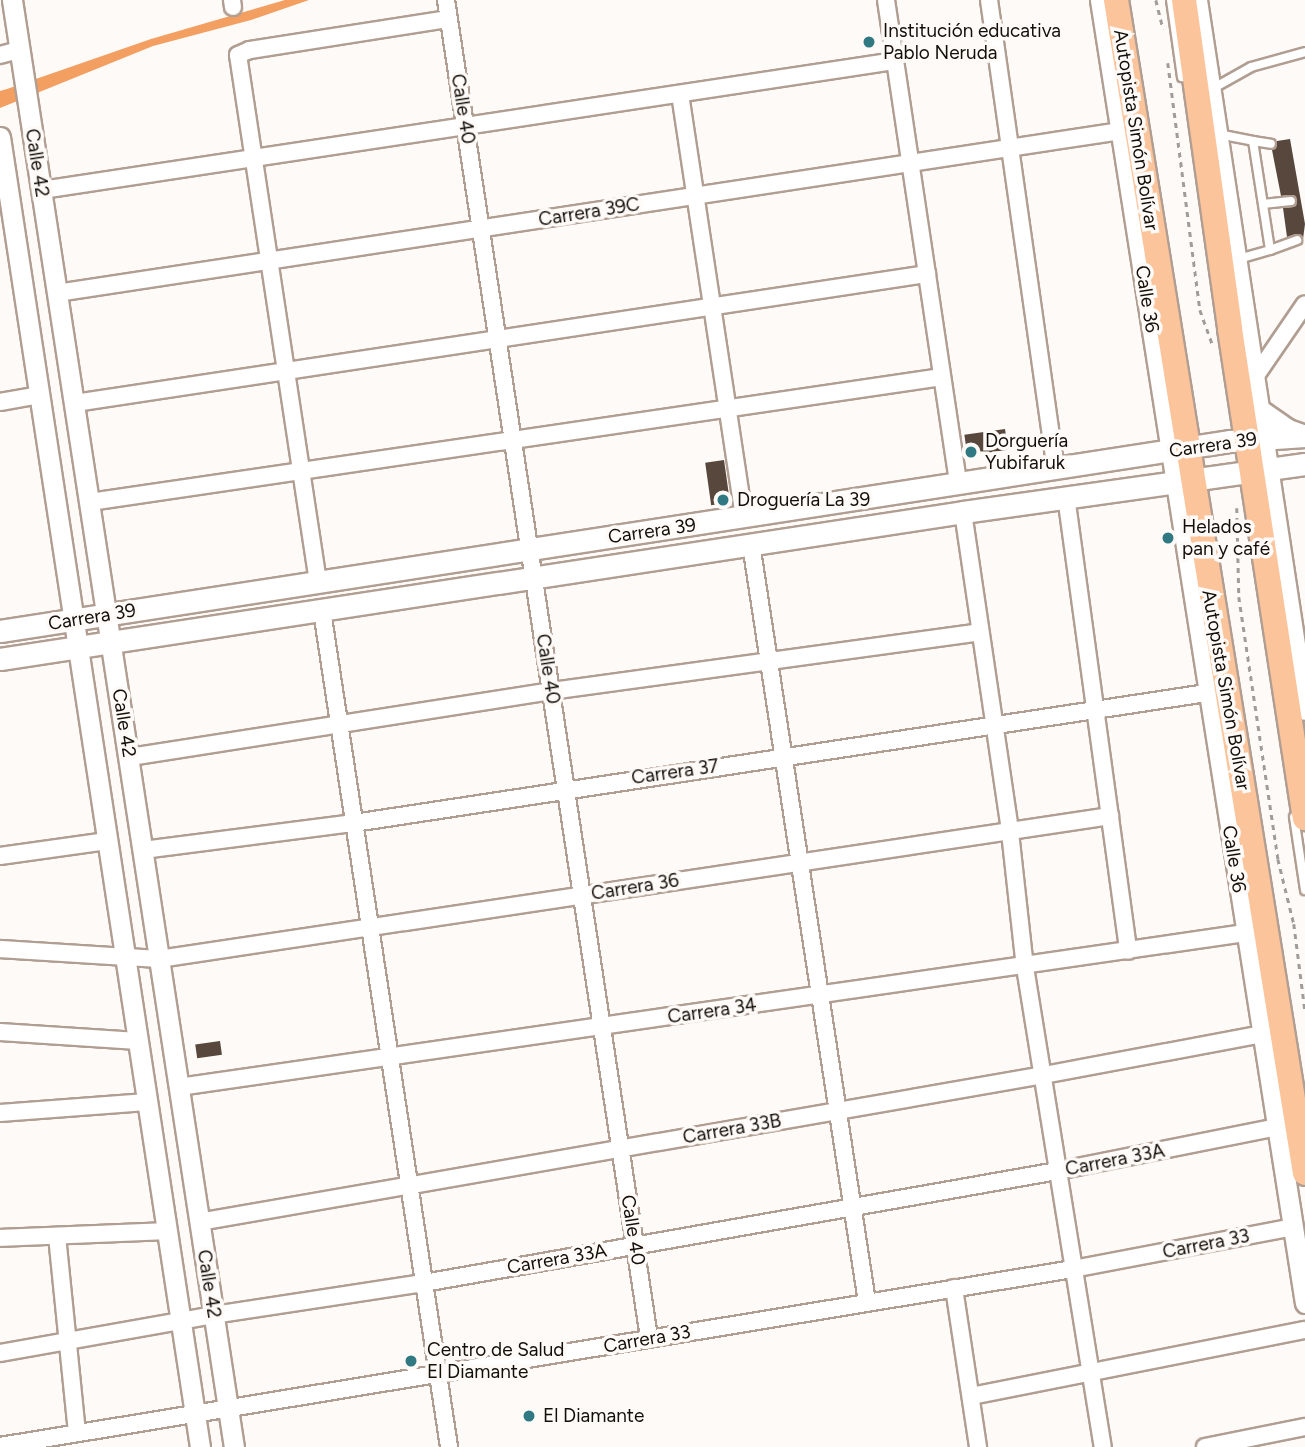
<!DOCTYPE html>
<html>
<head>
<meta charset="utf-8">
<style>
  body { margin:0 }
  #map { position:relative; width:1305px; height:1447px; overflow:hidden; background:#fefaf7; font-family:Figtree,sans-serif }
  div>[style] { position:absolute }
  .water>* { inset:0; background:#f39f61 }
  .building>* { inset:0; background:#58473c; transform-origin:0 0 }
  .path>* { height:2.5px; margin-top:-1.25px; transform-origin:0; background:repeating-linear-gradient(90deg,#a19c98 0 5px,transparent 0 10px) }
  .roads { filter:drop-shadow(2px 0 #b19e92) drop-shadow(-2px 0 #b19e92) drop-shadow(0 2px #b19e92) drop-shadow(0 -2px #b19e92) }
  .service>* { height:8px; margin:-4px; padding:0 4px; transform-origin:4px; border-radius:4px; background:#fff }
  .minor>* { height:16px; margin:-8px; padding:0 8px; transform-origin:8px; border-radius:8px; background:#fff }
  .tertiary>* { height:19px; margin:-9.5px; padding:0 9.5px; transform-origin:9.5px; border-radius:9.5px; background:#fff }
  .secondary>* { height:21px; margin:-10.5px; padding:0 10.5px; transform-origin:10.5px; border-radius:10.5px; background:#fff }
  .trunk>* { height:24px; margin:-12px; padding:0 12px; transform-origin:12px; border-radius:12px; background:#fcc49b }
  .dots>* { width:19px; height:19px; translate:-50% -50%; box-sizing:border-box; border:4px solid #fefaf7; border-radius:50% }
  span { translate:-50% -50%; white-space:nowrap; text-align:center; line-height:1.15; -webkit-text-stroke:7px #fefaf7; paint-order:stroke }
  .poi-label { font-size:19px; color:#140e09 }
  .left { translate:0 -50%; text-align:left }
  .street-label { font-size:19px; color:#140e09 }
</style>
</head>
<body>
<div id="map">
  <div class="water">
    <i style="clip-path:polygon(285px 0,309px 0,251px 20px,153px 46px,0 108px,0 91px,7px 89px,151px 39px)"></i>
  </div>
  <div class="building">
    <i style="clip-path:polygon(1290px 139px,1305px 224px,1303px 239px,1297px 234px,1287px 237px,1283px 208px,1294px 207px,1297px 200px,1293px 195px,1281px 196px,1272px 150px,1276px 148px,1277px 141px)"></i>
    <i style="left:1005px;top:429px;width:21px;height:41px;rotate:82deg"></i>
    <i style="left:724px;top:460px;width:43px;height:19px;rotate:82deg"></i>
    <i style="left:220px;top:1041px;width:14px;height:25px;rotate:82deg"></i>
  </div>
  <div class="path">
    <i style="left:1156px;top:0;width:30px;rotate:76deg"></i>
    <i style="left:1168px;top:63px;width:249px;rotate:82.6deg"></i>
    <i style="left:1200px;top:310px;width:38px;rotate:70deg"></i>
    <i style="left:1237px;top:508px;width:89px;rotate:88.7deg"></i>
    <i style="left:1239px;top:597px;width:265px;rotate:81.5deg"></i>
    <i style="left:1278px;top:859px;width:67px;rotate:76.2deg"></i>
    <i style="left:1294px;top:924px;width:87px;rotate:82.7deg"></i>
  </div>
  <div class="roads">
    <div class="service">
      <i style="left:1171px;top:0;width:78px;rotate:81.9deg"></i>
      <i style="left:1212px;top:89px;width:45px;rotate:-29.4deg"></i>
      <i style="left:1251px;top:67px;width:56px;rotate:-15.5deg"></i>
      <i style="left:1218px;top:134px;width:36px;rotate:11deg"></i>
      <i style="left:1253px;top:141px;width:110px;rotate:81.1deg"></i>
      <i style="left:1270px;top:250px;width:35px;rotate:164deg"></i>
      <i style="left:1253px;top:141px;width:18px;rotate:9deg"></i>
      <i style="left:1263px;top:204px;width:28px;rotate:-6deg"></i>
      <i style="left:1270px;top:250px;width:29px;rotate:-20deg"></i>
      <i style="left:1294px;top:817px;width:74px;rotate:81.4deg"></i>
    </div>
    <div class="minor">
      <i style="left:232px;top:0;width:7px;rotate:82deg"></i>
      <i style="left:446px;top:0;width:1353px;rotate:81.37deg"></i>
      <i style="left:886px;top:0;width:488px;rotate:81.5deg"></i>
      <i style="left:989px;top:0;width:473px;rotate:81.9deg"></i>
      <i style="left:0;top:55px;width:20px;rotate:-15deg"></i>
      <i style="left:680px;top:94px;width:428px;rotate:81.4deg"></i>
      <i style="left:42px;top:190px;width:863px;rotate:-8.6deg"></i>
      <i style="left:57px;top:293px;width:1076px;rotate:-8.66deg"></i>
      <i style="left:1255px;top:377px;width:88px;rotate:-55.6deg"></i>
      <i style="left:0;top:402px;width:41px;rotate:-9.9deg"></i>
      <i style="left:75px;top:403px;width:862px;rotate:-8.61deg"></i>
      <i style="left:1066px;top:496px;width:459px;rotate:82.2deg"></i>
      <i style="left:90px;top:502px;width:861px;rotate:-8.35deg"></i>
      <i style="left:963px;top:512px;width:323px;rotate:81.6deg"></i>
      <i style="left:1010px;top:832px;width:136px;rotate:83.7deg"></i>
      <i style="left:1025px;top:967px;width:486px;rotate:80.8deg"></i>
      <i style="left:751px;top:544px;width:767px;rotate:81.3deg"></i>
      <i style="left:318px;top:582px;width:533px;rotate:-98.63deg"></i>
      <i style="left:238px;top:55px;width:13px;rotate:-23deg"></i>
      <i style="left:250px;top:50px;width:201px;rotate:-8.9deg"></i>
      <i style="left:322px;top:611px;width:846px;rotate:81.36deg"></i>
      <i style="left:130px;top:757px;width:426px;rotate:-8.9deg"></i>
      <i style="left:551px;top:691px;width:432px;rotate:-7.8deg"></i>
      <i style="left:143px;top:850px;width:213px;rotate:-7.3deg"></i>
      <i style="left:354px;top:823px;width:863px;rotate:-8.67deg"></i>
      <i style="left:0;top:856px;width:108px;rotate:-8deg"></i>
      <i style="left:0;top:949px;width:159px;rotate:3.6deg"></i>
      <i style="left:159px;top:959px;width:962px;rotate:-8.55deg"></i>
      <i style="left:0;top:1032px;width:138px;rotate:3.7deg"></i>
      <i style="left:179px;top:1087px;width:1077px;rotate:-8.22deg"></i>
      <i style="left:0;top:1113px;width:147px;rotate:-4.3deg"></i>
      <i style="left:199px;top:1222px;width:858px;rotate:-9.87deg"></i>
      <i style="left:1044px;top:1075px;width:223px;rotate:-10.6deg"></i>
      <i style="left:57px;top:1236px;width:198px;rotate:84.2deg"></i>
      <i style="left:0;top:1238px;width:167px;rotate:-2.4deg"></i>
      <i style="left:954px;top:1288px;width:161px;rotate:81.4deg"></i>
      <i style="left:0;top:1353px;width:217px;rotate:-10.1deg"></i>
      <i style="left:214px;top:1315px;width:212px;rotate:-8.7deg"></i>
      <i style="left:424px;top:1283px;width:643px;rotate:-10.03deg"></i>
      <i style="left:1057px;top:1171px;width:225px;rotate:-11.3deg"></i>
      <i style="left:971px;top:1396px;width:340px;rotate:-11.2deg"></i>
      <i style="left:0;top:1446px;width:1088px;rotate:-9.37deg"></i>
      <i style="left:1073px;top:1269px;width:224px;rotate:-10.8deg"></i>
      <i style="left:1205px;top:1447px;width:102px;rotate:-11.3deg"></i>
    </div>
    <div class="tertiary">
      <i style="left:12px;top:0;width:1464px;rotate:81.28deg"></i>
      <i style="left:1100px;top:0;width:1319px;rotate:81.06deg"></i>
      <i style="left:1197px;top:0;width:718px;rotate:81.35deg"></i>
      <i style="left:0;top:137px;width:1325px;rotate:81.32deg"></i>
      <i style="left:1255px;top:406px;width:40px;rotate:34.9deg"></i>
      <i style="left:1288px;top:429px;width:18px;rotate:19deg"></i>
    </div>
    <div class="secondary">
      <i style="left:0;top:631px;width:1245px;rotate:-8.78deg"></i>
      <i style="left:1230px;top:441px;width:75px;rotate:-3.8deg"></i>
      <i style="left:0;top:659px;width:974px;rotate:-8.68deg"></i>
      <i style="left:963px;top:512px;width:345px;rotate:-8deg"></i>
    </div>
    <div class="trunk">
      <i style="left:1116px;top:0;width:1188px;rotate:80.85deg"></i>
      <i style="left:1184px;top:0;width:332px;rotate:82deg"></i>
      <i style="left:1230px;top:329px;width:495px;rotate:81.3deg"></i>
    </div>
  </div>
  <div class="dots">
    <i style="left:869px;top:42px;background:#317982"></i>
    <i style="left:971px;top:452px;background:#317982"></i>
    <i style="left:723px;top:500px;background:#317982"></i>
    <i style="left:1168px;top:538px;background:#317982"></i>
    <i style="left:411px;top:1361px;background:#317982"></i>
    <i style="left:529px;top:1416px;background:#317982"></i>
  </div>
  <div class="poi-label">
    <span class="left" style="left:883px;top:42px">Institución educativa<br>Pablo Neruda</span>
    <span class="left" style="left:985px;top:452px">Dorguería<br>Yubifaruk</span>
    <span class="left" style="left:737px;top:500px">Droguería La 39</span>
    <span class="left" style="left:1182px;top:538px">Helados<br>pan y café</span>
    <span class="left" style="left:427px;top:1361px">Centro de Salud<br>El Diamante</span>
    <span class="left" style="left:543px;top:1416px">El Diamante</span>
  </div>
  <div class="street-label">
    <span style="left:463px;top:109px;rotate:81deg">Calle 40</span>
    <span style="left:1136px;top:130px;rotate:81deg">Autopista Simón Bolívar</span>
    <span style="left:37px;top:163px;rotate:81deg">Calle 42</span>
    <span style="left:589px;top:212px;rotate:-9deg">Carrera 39C</span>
    <span style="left:1147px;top:299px;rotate:81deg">Calle 36</span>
    <span style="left:1213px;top:445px;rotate:-8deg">Carrera 39</span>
    <span style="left:652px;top:531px;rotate:-8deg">Carrera 39</span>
    <span style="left:92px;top:617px;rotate:-9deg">Carrera 39</span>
    <span style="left:548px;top:669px;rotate:81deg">Calle 40</span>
    <span style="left:1226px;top:690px;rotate:80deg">Autopista Simón Bolívar</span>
    <span style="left:124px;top:723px;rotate:81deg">Calle 42</span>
    <span style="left:675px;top:772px;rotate:-8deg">Carrera 37</span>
    <span style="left:1234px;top:859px;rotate:81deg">Calle 36</span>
    <span style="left:635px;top:887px;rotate:-9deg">Carrera 36</span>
    <span style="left:712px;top:1011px;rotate:-8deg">Carrera 34</span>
    <span style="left:732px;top:1129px;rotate:-10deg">Carrera 33B</span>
    <span style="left:1115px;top:1160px;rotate:-11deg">Carrera 33A</span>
    <span style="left:633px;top:1230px;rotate:81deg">Calle 40</span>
    <span style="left:1206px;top:1244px;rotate:-11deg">Carrera 33</span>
    <span style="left:557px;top:1259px;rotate:-10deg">Carrera 33A</span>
    <span style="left:209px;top:1284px;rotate:81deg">Calle 42</span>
    <span style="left:647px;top:1339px;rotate:-10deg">Carrera 33</span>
  </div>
</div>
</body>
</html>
